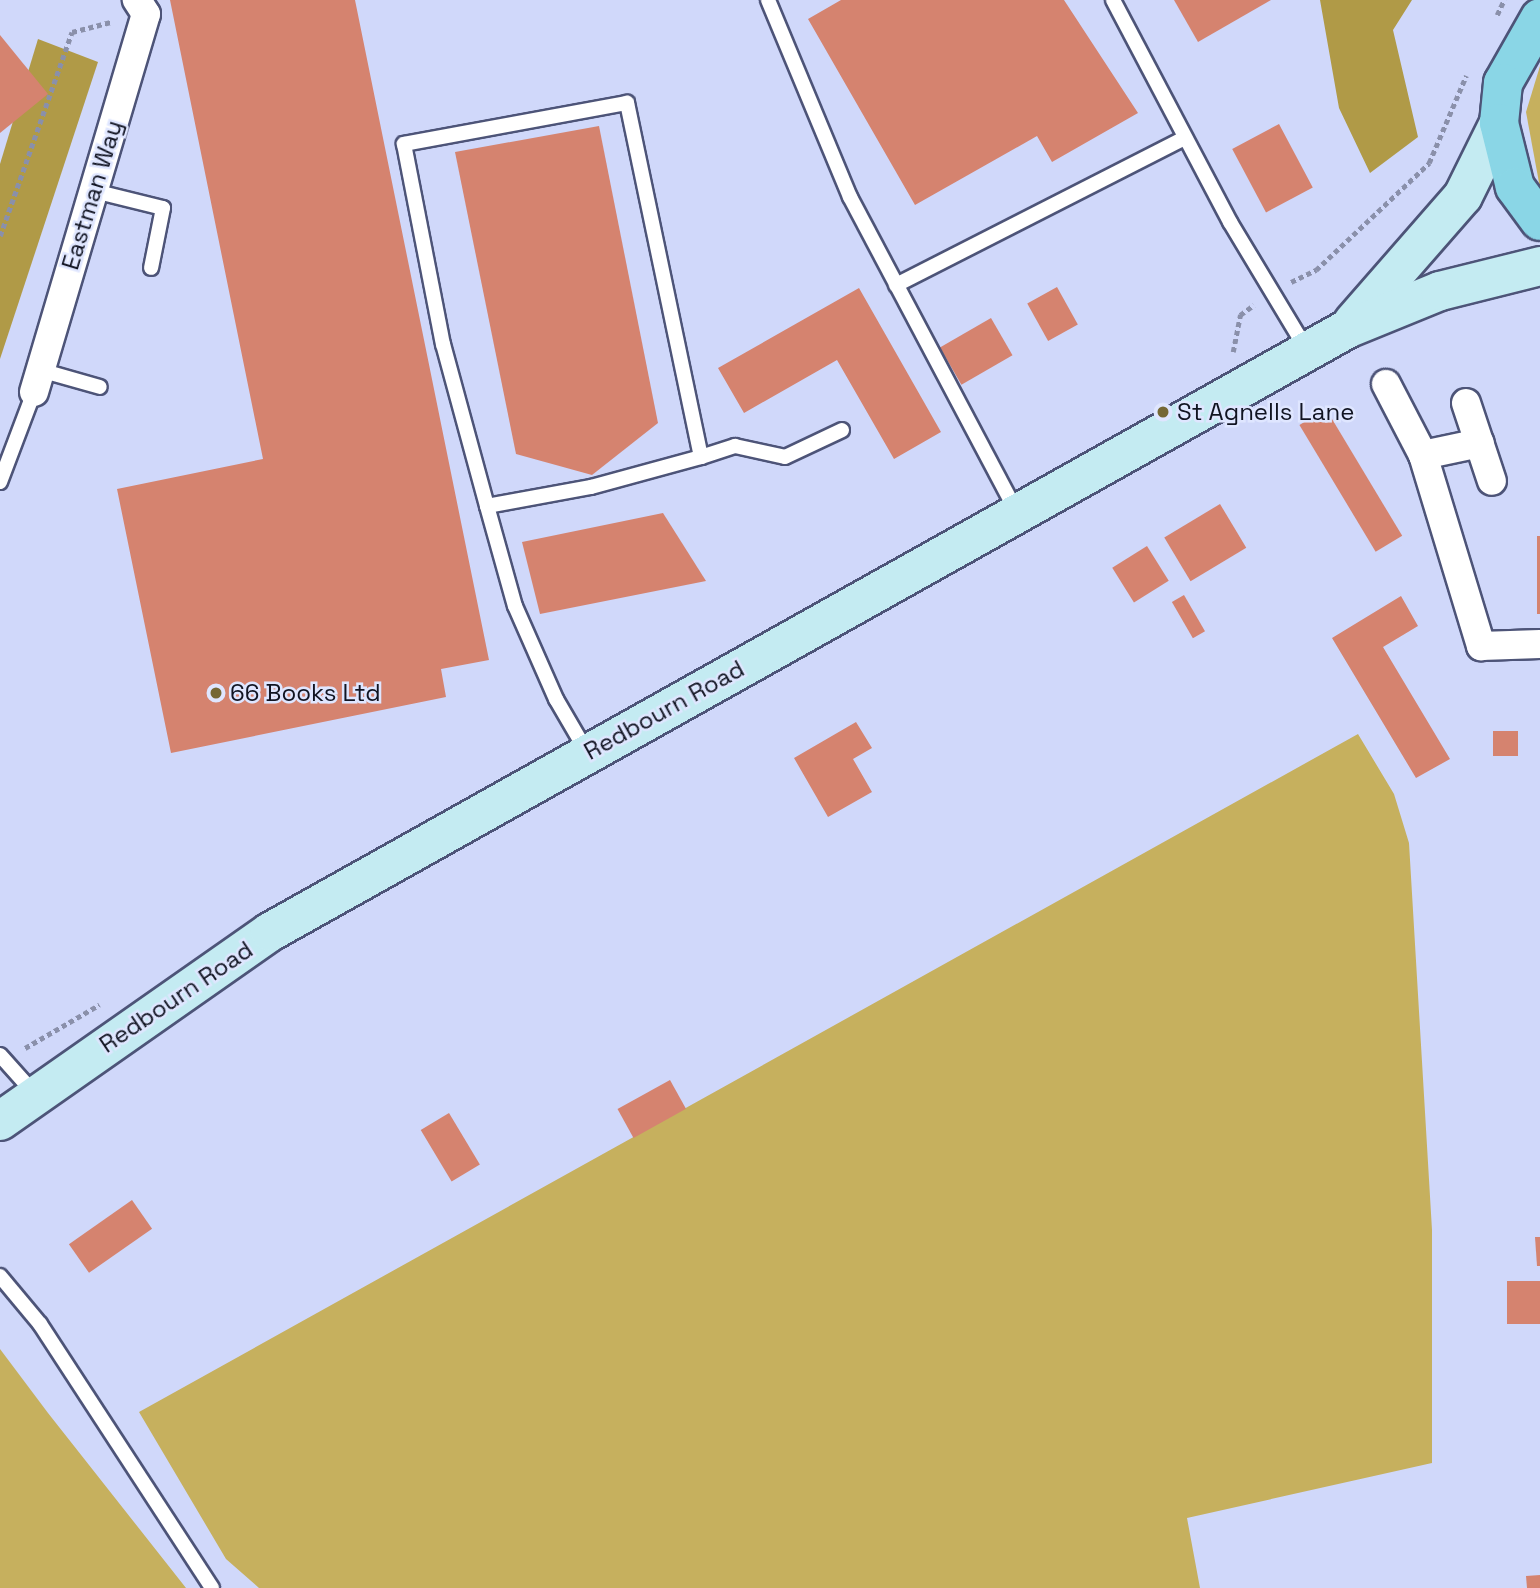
<!DOCTYPE html>
<html>
<head>
<meta charset="utf-8">
<style>
  body { margin:0 }
  #map { position:relative; width:1540px; height:1588px; overflow:hidden; background:#d0d8fa; font-family:"Space Grotesk",sans-serif }
  div>[style] { position:absolute }
  .green>* { inset:0; background:#c6b05e }
  .forest>* { inset:0; background:#b09a47 }
  .building>* { inset:0; background:#d5836f; transform-origin:0 0 }
  .path>* { height:4.5px; margin-top:-2.25px; transform-origin:0; background:repeating-linear-gradient(90deg,#8a90aa 0 5px,transparent 0 8.5px) }
  .roads { filter:drop-shadow(2px 0 #4d5478) drop-shadow(-2px 0 #4d5478) drop-shadow(0 2px #4d5478) drop-shadow(0 -2px #4d5478) }
  .service>* { height:14px; margin:-7px; padding:0 7px; transform-origin:7px; border-radius:7px; background:#fff }
  .minor>* { height:28px; margin:-14px; padding:0 14px; transform-origin:14px; border-radius:14px; background:#fff }
  .secondary>* { height:38px; margin:-19px; padding:0 19px; transform-origin:19px; border-radius:19px; background:#c4ebf2 }
  .primary>* { height:38px; margin:-19px; padding:0 19px; transform-origin:19px; border-radius:19px; background:#8ad6e6 }
  .dots>* { width:19px; height:19px; translate:-50% -50%; box-sizing:border-box; border:4px solid #dfe6ff; border-radius:50% }
  span { translate:-50% -50%; white-space:nowrap; text-align:center; line-height:1.15; -webkit-text-stroke:5px #dfe6ff; paint-order:stroke }
  .street-label { font-size:24px; color:#111422 }
  .poi-label { font-size:24px; color:#111422 }
  .left { translate:0 -50%; text-align:left }
</style>
</head>
<body>
<div id="map">
  <div class="green">
    <i style="clip-path:polygon(1540px 66px,1540px 188px,1526px 112px)"></i>
    <i style="clip-path:polygon(1358px 734px,1394px 794px,1409px 843px,1432px 1230px,1432px 1463px,1187px 1518px,1200px 1588px,259px 1588px,226px 1559px,139px 1412px)"></i>
    <i style="clip-path:polygon(0 1349px,48px 1413px,186px 1588px,0 1588px)"></i>
  </div>
  <div class="forest">
    <i style="clip-path:polygon(1320px 0,1412px 0,1393px 30px,1418px 137px,1370px 173px,1339px 108px)"></i>
    <i style="clip-path:polygon(38px 39px,98px 62px,0 359px,0 164px)"></i>
  </div>
  <div class="building">
    <i style="clip-path:polygon(170px 0,355px 0,489px 660px,441px 669px,446px 697px,171px 753px,117px 489px,263px 459px)"></i>
    <i style="clip-path:polygon(841px 0,1064px 0,1138px 113px,1052px 162px,1037px 136px,915px 205px,808px 19px)"></i>
    <i style="clip-path:polygon(1174px 0,1271px 0,1198px 42px)"></i>
    <i style="clip-path:polygon(0 35px,48px 94px,0 133px)"></i>
    <i style="left:1279px;top:124px;width:72px;height:53px;rotate:62deg"></i>
    <i style="clip-path:polygon(599px 126px,658px 423px,592px 475px,516px 454px,455px 152px)"></i>
    <i style="left:1057px;top:287px;width:43px;height:34px;rotate:61deg"></i>
    <i style="clip-path:polygon(859px 288px,941px 432px,894px 459px,837px 360px,744px 413px,718px 368px)"></i>
    <i style="left:991px;top:318px;width:43px;height:59px;rotate:60deg"></i>
    <i style="left:1326px;top:409px;width:148px;height:31px;rotate:59deg"></i>
    <i style="left:1220px;top:504px;width:51px;height:65px;rotate:59deg"></i>
    <i style="clip-path:polygon(663px 513px,706px 581px,540px 614px,522px 542px)"></i>
    <i style="left:1537px;top:536px;width:3px;height:78px"></i>
    <i style="left:1147px;top:546px;width:41px;height:41px;rotate:58deg"></i>
    <i style="left:1184px;top:595px;width:42px;height:14px;rotate:60deg"></i>
    <i style="clip-path:polygon(1401px 596px,1418px 626px,1383px 647px,1450px 759px,1416px 778px,1332px 638px)"></i>
    <i style="clip-path:polygon(856px 722px,872px 748px,853px 759px,872px 792px,828px 817px,794px 758px)"></i>
    <i style="left:1493px;top:731px;width:25px;height:25px"></i>
    <i style="left:670px;top:1080px;width:33px;height:60px;rotate:61deg"></i>
    <i style="left:449px;top:1113px;width:60px;height:33px;rotate:59deg"></i>
    <i style="left:132px;top:1200px;width:35px;height:77px;rotate:55deg"></i>
    <i style="clip-path:polygon(1535px 1237px,1540px 1237px,1540px 1266px,1537px 1266px)"></i>
    <i style="left:1540px;top:1281px;width:43px;height:33px;rotate:90deg"></i>
    <i style="clip-path:polygon(1540px 1575px,1540px 1588px,1527px 1588px,1526px 1576px)"></i>
  </div>
  <div class="path">
    <i style="left:1497px;top:15px;width:17px;rotate:-65deg"></i>
    <i style="left:0;top:236px;width:216px;rotate:-70.6deg"></i>
    <i style="left:72px;top:32px;width:40px;rotate:-14.4deg"></i>
    <i style="left:1291px;top:282px;width:28px;rotate:-26deg"></i>
    <i style="left:1316px;top:270px;width:156px;rotate:-43.4deg"></i>
    <i style="left:1429px;top:163px;width:95px;rotate:-67deg"></i>
    <i style="left:1233px;top:352px;width:38px;rotate:-79deg"></i>
    <i style="left:1240px;top:315px;width:17px;rotate:-36deg"></i>
    <i style="left:25px;top:1048px;width:86px;rotate:-30.2deg"></i>
  </div>
  <div class="roads">
    <div class="service">
      <i style="left:768px;top:0;width:213px;rotate:67.4deg"></i>
      <i style="left:850px;top:197px;width:357px;rotate:62.1deg"></i>
      <i style="left:1113px;top:0;width:251px;rotate:62.2deg"></i>
      <i style="left:1230px;top:222px;width:149px;rotate:59deg"></i>
      <i style="left:94px;top:191px;width:71px;rotate:13.8deg"></i>
      <i style="left:163px;top:208px;width:61px;rotate:101.3deg"></i>
      <i style="left:896px;top:285px;width:323px;rotate:-27deg"></i>
      <i style="left:40px;top:370px;width:62px;rotate:15.8deg"></i>
      <i style="left:701px;top:457px;width:36px;rotate:-18deg"></i>
      <i style="left:735px;top:446px;width:51px;rotate:12.4deg"></i>
      <i style="left:785px;top:457px;width:63px;rotate:-25.3deg"></i>
      <i style="left:0;top:482px;width:96px;rotate:-69.3deg"></i>
      <i style="left:487px;top:506px;width:106px;rotate:-10.4deg"></i>
      <i style="left:591px;top:487px;width:114px;rotate:-15.3deg"></i>
      <i style="left:701px;top:457px;width:362px;rotate:-101.8deg"></i>
      <i style="left:627px;top:103px;width:227px;rotate:169.6deg"></i>
      <i style="left:404px;top:144px;width:204px;rotate:79deg"></i>
      <i style="left:443px;top:344px;width:168px;rotate:74.8deg"></i>
      <i style="left:487px;top:506px;width:104px;rotate:74.4deg"></i>
      <i style="left:515px;top:606px;width:102px;rotate:66.2deg"></i>
      <i style="left:556px;top:699px;width:61px;rotate:59.7deg"></i>
      <i style="left:0;top:1055px;width:51px;rotate:48.2deg"></i>
      <i style="left:0;top:1276px;width:62px;rotate:50.2deg"></i>
      <i style="left:40px;top:1324px;width:315px;rotate:56.9deg"></i>
    </div>
    <div class="minor">
      <i style="left:1386px;top:384px;width:80px;rotate:62.5deg"></i>
      <i style="left:1423px;top:455px;width:200px;rotate:73.1deg"></i>
      <i style="left:1481px;top:646px;width:59px;rotate:-1.9deg"></i>
      <i style="left:34px;top:392px;width:394px;rotate:-73.5deg"></i>
      <i style="left:146px;top:14px;width:17px;rotate:-123deg"></i>
      <i style="left:1466px;top:403px;width:82px;rotate:71.6deg"></i>
      <i style="left:1423px;top:455px;width:58px;rotate:-11.9deg"></i>
    </div>
    <div class="secondary">
      <i style="left:1353px;top:322px;width:167px;rotate:-48.9deg"></i>
      <i style="left:1463px;top:196px;width:81px;rotate:-63.7deg"></i>
      <i style="left:0;top:1121px;width:330px;rotate:-35deg"></i>
      <i style="left:270px;top:932px;width:1234px;rotate:-29.24deg"></i>
      <i style="left:1347px;top:329px;width:100px;rotate:-22.2deg"></i>
      <i style="left:1440px;top:291px;width:103px;rotate:-14deg"></i>
    </div>
    <div class="primary">
      <i style="left:1540px;top:18px;width:75px;rotate:119.6deg"></i>
      <i style="left:1503px;top:83px;width:40px;rotate:95.7deg"></i>
      <i style="left:1499px;top:123px;width:66px;rotate:76deg"></i>
      <i style="left:1515px;top:187px;width:42px;rotate:53.7deg"></i>
    </div>
  </div>
  <div class="dots">
    <i style="left:1163px;top:412px;background:#756835"></i>
    <i style="left:216px;top:693px;background:#756835"></i>
  </div>
  <div class="street-label">
    <span style="left:92px;top:195px;rotate:-73deg">Eastman Way</span>
    <span style="left:664px;top:710px;rotate:-29deg">Redbourn Road</span>
    <span style="left:176px;top:997px;rotate:-34deg">Redbourn Road</span>
  </div>
  <div class="poi-label">
    <span class="left" style="left:1177px;top:412px">St Agnells Lane</span>
    <span class="left" style="left:230px;top:693px">66 Books Ltd</span>
  </div>
</div>
</body>
</html>
